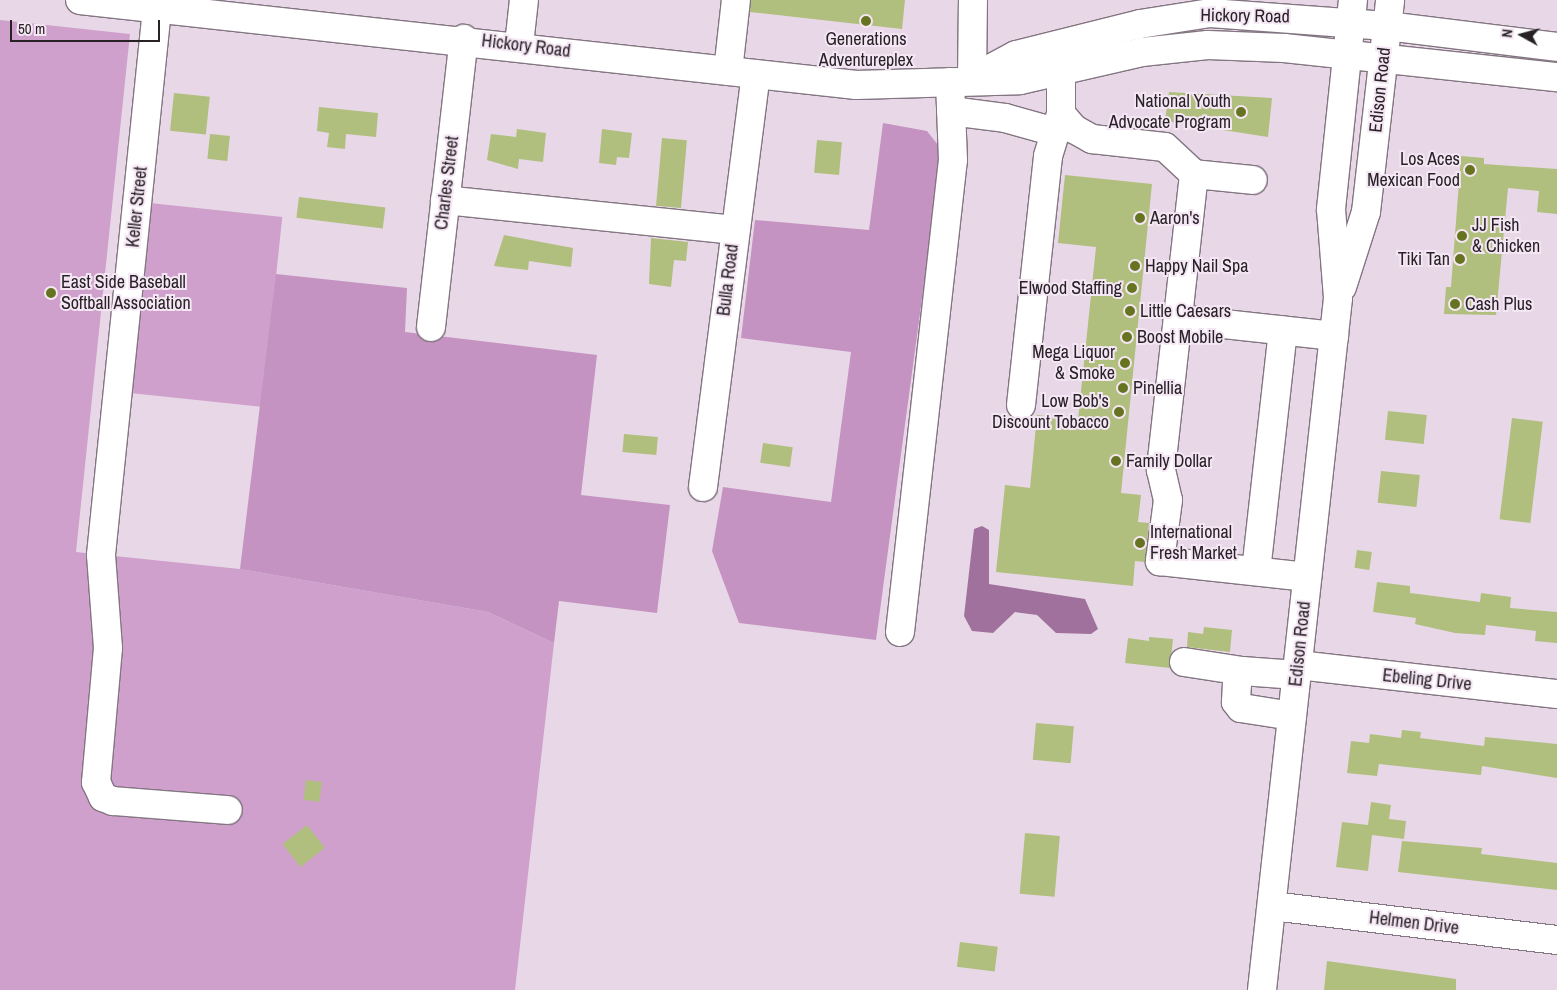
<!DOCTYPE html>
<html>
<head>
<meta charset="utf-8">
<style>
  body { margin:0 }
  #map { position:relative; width:1557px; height:990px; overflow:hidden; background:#e8d8e7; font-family:"Archivo Narrow",sans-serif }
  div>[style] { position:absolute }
  .green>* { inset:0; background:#cea0cb; transform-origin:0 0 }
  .forest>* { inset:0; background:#c593c2 }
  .water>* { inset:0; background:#a1719e }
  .building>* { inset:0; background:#b0be7e; transform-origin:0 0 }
  .roads { filter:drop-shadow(1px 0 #837581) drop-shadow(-1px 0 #837581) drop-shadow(0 1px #837581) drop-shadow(0 -1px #837581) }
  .minor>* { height:28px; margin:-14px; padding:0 14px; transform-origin:14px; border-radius:14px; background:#fff }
  .major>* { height:28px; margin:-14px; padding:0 14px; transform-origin:14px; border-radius:14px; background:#fff }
  .dots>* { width:14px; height:14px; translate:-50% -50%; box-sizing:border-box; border:2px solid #f5e6f4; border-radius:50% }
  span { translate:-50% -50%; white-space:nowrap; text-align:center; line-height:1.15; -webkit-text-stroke:4px #f5e6f4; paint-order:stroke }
  .street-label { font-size:18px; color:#282227 }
  .poi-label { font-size:18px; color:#282227 }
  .right { translate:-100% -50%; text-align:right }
  .left { translate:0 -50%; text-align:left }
  .north { position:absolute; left:1497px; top:10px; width:50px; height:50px; -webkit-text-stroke:4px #f5e6f4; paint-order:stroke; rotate:277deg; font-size:14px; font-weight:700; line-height:20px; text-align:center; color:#282227 }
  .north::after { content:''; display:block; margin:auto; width:18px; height:22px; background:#282227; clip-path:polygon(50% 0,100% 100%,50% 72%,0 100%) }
  .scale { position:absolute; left:10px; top:20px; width:150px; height:22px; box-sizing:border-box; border:2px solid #282227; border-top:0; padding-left:6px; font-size:15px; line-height:18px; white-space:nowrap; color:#282227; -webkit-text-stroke:4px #f5e6f4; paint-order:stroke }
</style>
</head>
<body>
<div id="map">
  <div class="green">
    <i style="clip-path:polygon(0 20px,130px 34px,76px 552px,240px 569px,488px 612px,554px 643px,515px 990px,0 990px)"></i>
    <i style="left:150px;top:203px;width:133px;height:191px;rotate:6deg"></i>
  </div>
  <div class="forest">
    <i style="clip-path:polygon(883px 123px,927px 131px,942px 150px,876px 640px,739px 623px,712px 551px,723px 487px,831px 502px,851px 352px,741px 338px,755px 220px,869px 230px)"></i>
    <i style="clip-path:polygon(276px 274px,407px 288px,405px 332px,597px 355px,581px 495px,670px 505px,657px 613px,559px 601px,554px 643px,488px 612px,240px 569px)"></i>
  </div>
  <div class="water">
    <i style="clip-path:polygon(982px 526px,989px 530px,989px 584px,1085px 599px,1098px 629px,1091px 634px,1056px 633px,1037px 615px,1015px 612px,993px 633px,972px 631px,964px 616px,974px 529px)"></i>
  </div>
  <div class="building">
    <i style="clip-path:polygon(751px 0,905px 0,902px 29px,750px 12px)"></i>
    <i style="clip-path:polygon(1169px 92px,1272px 98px,1268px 137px,1165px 121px)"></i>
    <i style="left:174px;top:93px;width:36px;height:38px;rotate:6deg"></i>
    <i style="clip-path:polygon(319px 107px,378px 113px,376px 137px,346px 134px,345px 149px,327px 147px,329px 133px,317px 131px)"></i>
    <i style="clip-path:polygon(517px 129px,546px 133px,543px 162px,519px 159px,518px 169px,487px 160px,491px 134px,516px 137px)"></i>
    <i style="clip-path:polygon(602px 129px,632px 133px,629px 158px,617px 157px,616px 165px,599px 163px)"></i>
    <i style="left:210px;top:134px;width:20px;height:25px;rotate:6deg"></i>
    <i style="left:662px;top:138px;width:25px;height:68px;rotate:5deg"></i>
    <i style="left:817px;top:140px;width:25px;height:33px;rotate:5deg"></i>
    <i style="clip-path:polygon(1461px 156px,1484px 158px,1484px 164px,1557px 169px,1557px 214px,1537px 212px,1539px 191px,1508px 188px,1496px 315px,1444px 314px,1446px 287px,1451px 287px)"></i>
    <i style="clip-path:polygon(1065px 175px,1152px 184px,1121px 493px,1141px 495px,1138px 522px,1149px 523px,1145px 562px,1135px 561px,1133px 586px,996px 572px,1005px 485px,1030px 488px,1037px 415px,1078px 420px,1096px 247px,1058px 243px)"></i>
    <i style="left:299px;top:197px;width:87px;height:21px;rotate:7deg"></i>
    <i style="clip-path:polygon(504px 235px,573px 248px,571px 267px,529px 261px,528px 270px,494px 266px)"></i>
    <i style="clip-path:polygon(651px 238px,688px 242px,686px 261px,674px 260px,671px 287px,649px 284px)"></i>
    <i style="left:1388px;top:411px;width:39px;height:29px;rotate:6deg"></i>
    <i style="left:1512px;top:418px;width:31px;height:102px;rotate:7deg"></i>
    <i style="left:624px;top:434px;width:34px;height:18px;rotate:5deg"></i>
    <i style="left:763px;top:443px;width:30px;height:20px;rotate:8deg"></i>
    <i style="left:1381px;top:471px;width:39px;height:32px;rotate:6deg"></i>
    <i style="left:1357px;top:550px;width:15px;height:18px;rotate:8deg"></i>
    <i style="clip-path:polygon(1377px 582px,1410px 586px,1410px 593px,1480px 602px,1481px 593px,1511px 597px,1510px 608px,1557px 612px,1557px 643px,1535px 641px,1536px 631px,1486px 625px,1485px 635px,1455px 633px,1415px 624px,1416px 618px,1373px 612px)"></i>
    <i style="clip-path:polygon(1204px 627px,1232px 630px,1230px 652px,1187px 647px,1188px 632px,1203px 634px)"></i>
    <i style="clip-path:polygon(1149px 637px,1173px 639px,1170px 668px,1125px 663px,1128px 638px,1149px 641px)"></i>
    <i style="left:1036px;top:723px;width:38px;height:37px;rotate:5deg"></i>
    <i style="clip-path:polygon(1402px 730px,1421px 732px,1420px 738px,1484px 746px,1485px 737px,1557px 744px,1557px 778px,1482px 766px,1481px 775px,1379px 764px,1377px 776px,1347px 773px,1351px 741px,1369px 743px,1370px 734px,1401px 738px)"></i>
    <i style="left:306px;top:780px;width:16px;height:20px;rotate:7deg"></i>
    <i style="clip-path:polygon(1371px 802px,1391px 805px,1389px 819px,1406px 821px,1404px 839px,1372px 835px,1368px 871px,1336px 867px,1342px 822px,1368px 825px)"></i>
    <i style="left:307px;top:825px;width:29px;height:31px;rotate:52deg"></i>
    <i style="left:1025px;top:833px;width:35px;height:61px;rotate:5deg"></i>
    <i style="clip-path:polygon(1402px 841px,1482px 848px,1481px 854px,1557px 863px,1557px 890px,1398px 872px)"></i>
    <i style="left:960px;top:942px;width:38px;height:25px;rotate:7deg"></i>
    <i style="clip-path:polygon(1327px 961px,1456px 979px,1456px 990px,1324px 990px)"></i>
  </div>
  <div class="roads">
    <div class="minor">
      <i style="left:80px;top:0;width:781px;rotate:6.25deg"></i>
      <i style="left:856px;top:85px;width:164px;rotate:-1.7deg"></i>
      <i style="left:1020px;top:80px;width:125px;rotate:-12.9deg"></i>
      <i style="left:1142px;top:52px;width:66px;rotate:-6.1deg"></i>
      <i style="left:1208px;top:45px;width:76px;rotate:2.3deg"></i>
      <i style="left:1284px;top:48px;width:275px;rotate:6.1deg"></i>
      <i style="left:157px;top:9px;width:549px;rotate:95.86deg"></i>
      <i style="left:101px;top:555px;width:93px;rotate:85.7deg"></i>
      <i style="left:108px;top:648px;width:135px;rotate:95.1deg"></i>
      <i style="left:96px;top:782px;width:17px;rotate:65deg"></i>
      <i style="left:103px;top:797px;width:11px;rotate:22deg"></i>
      <i style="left:113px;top:801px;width:115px;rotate:4.5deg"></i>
      <i style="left:519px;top:45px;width:45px;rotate:-83.7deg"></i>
      <i style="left:728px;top:71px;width:71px;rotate:-83.6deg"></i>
      <i style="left:1061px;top:73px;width:41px;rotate:90deg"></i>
      <i style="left:1061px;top:114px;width:20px;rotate:49deg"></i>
      <i style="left:1074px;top:129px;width:21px;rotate:29deg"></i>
      <i style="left:1092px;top:139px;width:73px;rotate:6.3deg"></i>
      <i style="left:1165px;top:147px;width:40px;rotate:43deg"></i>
      <i style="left:1194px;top:174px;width:298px;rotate:96.4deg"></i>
      <i style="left:1161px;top:470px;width:31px;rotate:77deg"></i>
      <i style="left:1168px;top:500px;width:62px;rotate:97.5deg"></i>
      <i style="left:1160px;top:561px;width:148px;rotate:6.2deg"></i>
      <i style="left:973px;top:78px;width:49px;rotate:-28.1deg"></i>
      <i style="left:1016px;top:55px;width:128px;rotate:-14deg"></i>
      <i style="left:1140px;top:24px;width:71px;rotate:-8.9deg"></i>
      <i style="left:1210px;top:13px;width:177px;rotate:4.2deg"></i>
      <i style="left:1387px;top:26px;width:171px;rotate:7deg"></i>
      <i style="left:972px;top:79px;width:79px;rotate:-89.3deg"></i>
      <i style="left:951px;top:111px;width:54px;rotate:7.4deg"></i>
      <i style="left:1005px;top:118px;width:52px;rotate:15.6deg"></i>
      <i style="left:1194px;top:174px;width:59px;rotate:5.8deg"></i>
      <i style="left:445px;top:200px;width:292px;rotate:5.9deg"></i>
      <i style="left:1178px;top:319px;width:157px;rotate:6.2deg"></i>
      <i style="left:431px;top:327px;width:290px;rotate:-83.5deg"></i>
      <i style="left:1021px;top:405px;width:250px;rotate:-83.8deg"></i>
      <i style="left:1048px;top:156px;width:44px;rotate:-72.8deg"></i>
      <i style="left:703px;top:487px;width:416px;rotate:-82.7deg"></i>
      <i style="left:1256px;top:571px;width:242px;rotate:-83.6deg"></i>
      <i style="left:900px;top:632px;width:475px;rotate:-83.6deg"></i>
      <i style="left:953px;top:160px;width:78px;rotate:-92.2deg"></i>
      <i style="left:1184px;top:662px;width:59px;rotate:8.8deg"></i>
      <i style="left:1298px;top:665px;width:261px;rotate:6.4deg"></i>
      <i style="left:1292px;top:716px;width:52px;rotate:-171.1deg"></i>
      <i style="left:1241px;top:708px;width:8px;rotate:-130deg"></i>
      <i style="left:1236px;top:702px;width:19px;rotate:-87deg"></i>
      <i style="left:1237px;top:683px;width:13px;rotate:-67deg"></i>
      <i style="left:1242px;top:671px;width:55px;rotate:4.2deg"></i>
      <i style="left:1272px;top:906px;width:287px;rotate:6.8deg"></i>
    </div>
    <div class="major">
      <i style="left:1342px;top:287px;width:79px;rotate:-72.3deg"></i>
      <i style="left:1366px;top:212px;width:213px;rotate:-83.5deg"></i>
      <i style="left:1262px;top:990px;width:696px;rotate:-83.73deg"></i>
      <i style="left:1338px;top:298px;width:89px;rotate:-94.5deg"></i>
      <i style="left:1331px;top:209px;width:210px;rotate:-84deg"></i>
    </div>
  </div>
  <div class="dots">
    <i style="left:866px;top:21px;background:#667421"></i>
    <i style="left:1241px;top:112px;background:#667421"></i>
    <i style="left:1470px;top:170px;background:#667421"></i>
    <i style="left:1140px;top:218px;background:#667421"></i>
    <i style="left:1462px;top:236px;background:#667421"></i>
    <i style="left:1460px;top:259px;background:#667421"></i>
    <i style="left:1135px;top:266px;background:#667421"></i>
    <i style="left:1132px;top:288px;background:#667421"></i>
    <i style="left:51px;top:293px;background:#667421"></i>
    <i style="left:1455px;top:304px;background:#667421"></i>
    <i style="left:1130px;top:311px;background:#667421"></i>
    <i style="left:1127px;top:337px;background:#667421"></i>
    <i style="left:1125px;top:363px;background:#667421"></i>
    <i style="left:1123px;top:388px;background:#667421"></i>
    <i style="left:1119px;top:412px;background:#667421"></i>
    <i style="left:1116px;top:461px;background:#667421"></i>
    <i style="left:1140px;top:543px;background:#667421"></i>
  </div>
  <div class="street-label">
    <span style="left:1245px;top:16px;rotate:1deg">Hickory Road</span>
    <span style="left:526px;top:46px;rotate:7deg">Hickory Road</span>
    <span style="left:1380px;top:90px;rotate:-84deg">Edison Road</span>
    <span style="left:447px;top:183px;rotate:-83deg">Charles Street</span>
    <span style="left:137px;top:207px;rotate:-84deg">Keller Street</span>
    <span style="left:728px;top:280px;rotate:-83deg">Bulla Road</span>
    <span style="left:1300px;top:644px;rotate:-84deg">Edison Road</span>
    <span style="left:1427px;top:680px;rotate:6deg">Ebeling Drive</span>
    <span style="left:1414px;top:923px;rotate:7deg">Helmen Drive</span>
  </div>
  <div class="poi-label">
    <span style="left:866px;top:50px">Generations<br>Adventureplex</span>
    <span class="right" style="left:1231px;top:112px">National Youth<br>Advocate Program</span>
    <span class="right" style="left:1460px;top:170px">Los Aces<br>Mexican Food</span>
    <span class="left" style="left:1150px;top:218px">Aaron's</span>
    <span class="left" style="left:1472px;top:236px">JJ Fish<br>&amp; Chicken</span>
    <span class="right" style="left:1450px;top:259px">Tiki Tan</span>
    <span class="left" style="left:1145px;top:266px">Happy Nail Spa</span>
    <span class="left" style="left:61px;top:293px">East Side Baseball<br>Softball Association</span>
    <span class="right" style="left:1122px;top:288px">Elwood Staffing</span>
    <span class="left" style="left:1465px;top:304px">Cash Plus</span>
    <span class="left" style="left:1140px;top:311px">Little Caesars</span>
    <span class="left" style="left:1137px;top:337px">Boost Mobile</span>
    <span class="right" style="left:1115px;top:363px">Mega Liquor<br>&amp; Smoke</span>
    <span class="left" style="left:1133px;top:388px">Pinellia</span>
    <span class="right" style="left:1109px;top:412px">Low Bob's<br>Discount Tobacco</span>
    <span class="left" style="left:1126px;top:461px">Family Dollar</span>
    <span class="left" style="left:1150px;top:543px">International<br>Fresh Market</span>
  </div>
  <div class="north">N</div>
  <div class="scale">50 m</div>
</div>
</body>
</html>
